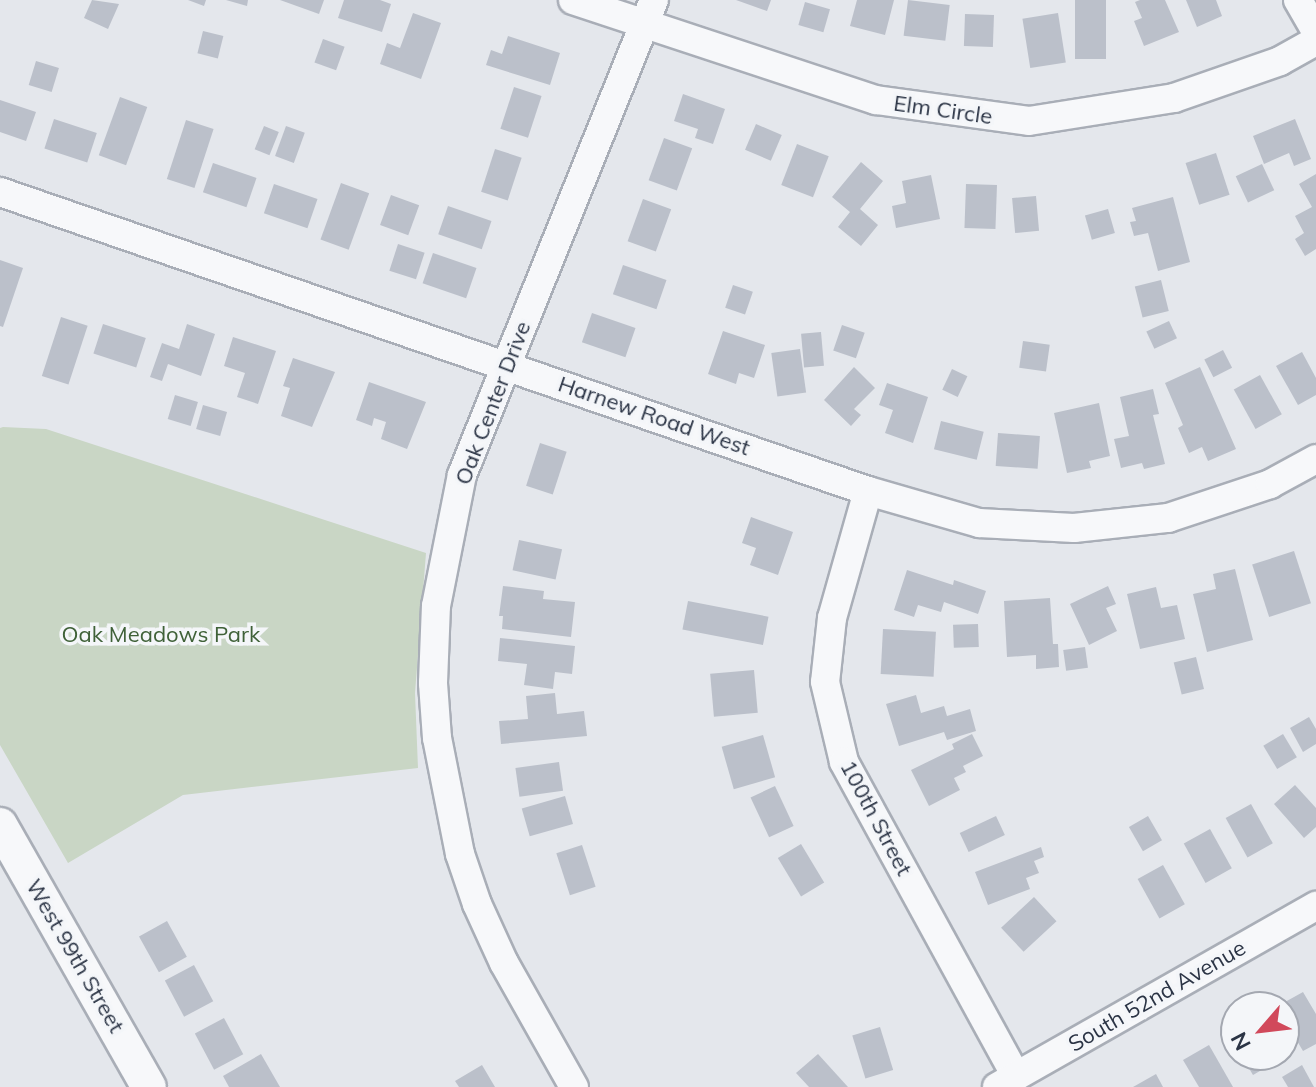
<!DOCTYPE html>
<html>
<head>
<meta charset="utf-8">
<style>
  body { margin:0 }
  #map { position:relative; width:1316px; height:1087px; overflow:hidden; background:#e4e7ec; font-family:Mulish,sans-serif }
  div>[style] { position:absolute }
  .green>* { inset:0; background:#c9d6c5 }
  .building>* { inset:0; background:#bbc0ca; transform-origin:0 0 }
  .roads { filter:drop-shadow(2px 0 #a9aeb7) drop-shadow(-2px 0 #a9aeb7) drop-shadow(0 2px #a9aeb7) drop-shadow(0 -2px #a9aeb7) }
  .minor>* { height:28px; margin:-14px; padding:0 14px; transform-origin:14px; border-radius:14px; background:#f7f8fa }
  .tertiary>* { height:34px; margin:-17px; padding:0 17px; transform-origin:17px; border-radius:17px; background:#f7f8fa }
  span { translate:-50% -50%; white-space:nowrap; text-align:center; line-height:1.15; -webkit-text-stroke:7px #f4f6f9; paint-order:stroke }
  .street-label { font-size:22px; color:#2b3445 }
  .park-label { font-size:22px; color:#3f6138 }
  .north { position:absolute; left:1220px; top:991px; width:80px; height:80px; box-sizing:border-box; background:#f4f6f9; border:2px solid #a4a8b1; border-radius:50%; rotate:242deg; font-size:22px; font-weight:700; line-height:32px; text-align:center; color:#2b3445 }
  .north::after { content:''; display:block; margin:auto; width:28px; height:36px; background:#d1495b; clip-path:polygon(50% 0,100% 100%,50% 72%,0 100%) }
</style>
</head>
<body>
<div id="map">
  <div class="green">
    <i style="clip-path:polygon(3px 427px,46px 429px,426px 553px,415px 693px,418px 768px,183px 795px,68px 863px,0 745px,0 428px)"></i>
  </div>
  <div class="building">
    <i style="clip-path:polygon(92px 0,119px 4px,108px 29px,84px 18px)"></i>
    <i style="clip-path:polygon(188px 0,206px 0,204px 6px)"></i>
    <i style="clip-path:polygon(226px 0,248px 0,247px 6px)"></i>
    <i style="clip-path:polygon(280px 0,324px 0,319px 14px)"></i>
    <i style="clip-path:polygon(344px 0,380px 0,391px 4px,382px 32px,338px 18px)"></i>
    <i style="clip-path:polygon(736px 0,771px 0,767px 11px)"></i>
    <i style="clip-path:polygon(857px 0,894px 0,885px 35px,850px 26px)"></i>
    <i style="left:908px;top:0;width:42px;height:36px;rotate:7deg"></i>
    <i style="left:1075px;top:0;width:31px;height:59px"></i>
    <i style="clip-path:polygon(1140px 0,1165px 0,1179px 32px,1144px 46px,1134px 21px,1142px 18px,1135px 2px)"></i>
    <i style="clip-path:polygon(1186px 0,1216px 0,1222px 16px,1197px 27px)"></i>
    <i style="left:805px;top:2px;width:26px;height:24px;rotate:16deg"></i>
    <i style="clip-path:polygon(413px 13px,441px 23px,421px 79px,380px 64px,387px 43px,400px 48px)"></i>
    <i style="left:1058px;top:13px;width:50px;height:36px;rotate:81deg"></i>
    <i style="left:965px;top:14px;width:29px;height:32px;rotate:2deg"></i>
    <i style="left:203px;top:31px;width:21px;height:23px;rotate:14deg"></i>
    <i style="clip-path:polygon(508px 36px,560px 53px,550px 85px,486px 65px,491px 50px,502px 54px)"></i>
    <i style="left:323px;top:39px;width:23px;height:25px;rotate:20deg"></i>
    <i style="left:36px;top:61px;width:24px;height:25px;rotate:17deg"></i>
    <i style="left:514px;top:87px;width:29px;height:44px;rotate:18deg"></i>
    <i style="clip-path:polygon(683px 94px,725px 109px,713px 144px,695px 138px,698px 129px,674px 121px)"></i>
    <i style="left:120px;top:97px;width:29px;height:62px;rotate:20deg"></i>
    <i style="clip-path:polygon(0 100px,36px 112px,26px 141px,0 132px)"></i>
    <i style="left:54px;top:119px;width:45px;height:31px;rotate:18deg"></i>
    <i style="clip-path:polygon(1295px 119px,1311px 159px,1294px 166px,1289px 153px,1264px 164px,1253px 136px)"></i>
    <i style="left:186px;top:120px;width:29px;height:62px;rotate:18deg"></i>
    <i style="left:756px;top:124px;width:28px;height:28px;rotate:23deg"></i>
    <i style="left:264px;top:126px;width:16px;height:25px;rotate:22deg"></i>
    <i style="left:286px;top:126px;width:20px;height:32px;rotate:20deg"></i>
    <i style="left:664px;top:138px;width:30px;height:45px;rotate:20deg"></i>
    <i style="left:797px;top:144px;width:34px;height:44px;rotate:21deg"></i>
    <i style="left:495px;top:149px;width:28px;height:45px;rotate:18deg"></i>
    <i style="left:1216px;top:153px;width:44px;height:32px;rotate:72deg"></i>
    <i style="clip-path:polygon(861px 162px,883px 181px,860px 209px,878px 225px,861px 246px,838px 227px,850px 212px,832px 197px)"></i>
    <i style="left:213px;top:163px;width:46px;height:31px;rotate:19deg"></i>
    <i style="left:1262px;top:164px;width:29px;height:29px;rotate:65deg"></i>
    <i style="clip-path:polygon(1316px 174px,1316px 249px,1305px 256px,1295px 239px,1304px 233px,1295px 216px,1312px 207px,1299px 184px)"></i>
    <i style="clip-path:polygon(931px 175px,940px 219px,896px 228px,892px 206px,906px 203px,902px 181px)"></i>
    <i style="left:341px;top:183px;width:30px;height:60px;rotate:20deg"></i>
    <i style="left:274px;top:184px;width:46px;height:31px;rotate:19deg"></i>
    <i style="left:966px;top:184px;width:31px;height:44px;rotate:2deg"></i>
    <i style="left:391px;top:195px;width:30px;height:32px;rotate:20deg"></i>
    <i style="left:1036px;top:196px;width:35px;height:24px;rotate:85deg"></i>
    <i style="clip-path:polygon(1173px 197px,1190px 262px,1158px 271px,1148px 233px,1134px 236px,1130px 222px,1136px 221px,1132px 208px)"></i>
    <i style="left:643px;top:199px;width:30px;height:45px;rotate:20deg"></i>
    <i style="left:448px;top:206px;width:46px;height:30px;rotate:19deg"></i>
    <i style="left:1108px;top:209px;width:25px;height:24px;rotate:74deg"></i>
    <i style="left:398px;top:244px;width:28px;height:28px;rotate:18deg"></i>
    <i style="left:433px;top:253px;width:46px;height:32px;rotate:19deg"></i>
    <i style="clip-path:polygon(0 260px,23px 268px,3px 327px,0 326px)"></i>
    <i style="left:623px;top:265px;width:46px;height:31px;rotate:19deg"></i>
    <i style="left:1161px;top:280px;width:32px;height:27px;rotate:76deg"></i>
    <i style="left:733px;top:285px;width:21px;height:24px;rotate:19deg"></i>
    <i style="left:592px;top:313px;width:46px;height:31px;rotate:19deg"></i>
    <i style="left:61px;top:317px;width:28px;height:62px;rotate:18deg"></i>
    <i style="left:1169px;top:321px;width:19px;height:25px;rotate:65deg"></i>
    <i style="left:103px;top:324px;width:45px;height:31px;rotate:18deg"></i>
    <i style="clip-path:polygon(187px 324px,215px 334px,201px 376px,168px 364px,162px 381px,150px 377px,162px 343px,179px 349px)"></i>
    <i style="left:842px;top:325px;width:24px;height:27px;rotate:19deg"></i>
    <i style="clip-path:polygon(723px 331px,765px 345px,754px 378px,739px 373px,736px 384px,708px 374px)"></i>
    <i style="left:821px;top:332px;width:34px;height:20px;rotate:85deg"></i>
    <i style="clip-path:polygon(233px 337px,276px 351px,258px 404px,237px 397px,245px 373px,224px 366px)"></i>
    <i style="left:1023px;top:341px;width:27px;height:27px;rotate:8deg"></i>
    <i style="left:800px;top:349px;width:44px;height:29px;rotate:82deg"></i>
    <i style="left:1223px;top:350px;width:20px;height:21px;rotate:63deg"></i>
    <i style="clip-path:polygon(1302px 352px,1316px 378px,1316px 395px,1298px 405px,1276px 366px)"></i>
    <i style="clip-path:polygon(293px 358px,335px 372px,312px 427px,281px 416px,290px 388px,283px 386px)"></i>
    <i style="clip-path:polygon(854px 367px,875px 388px,854px 409px,861px 415px,851px 426px,824px 400px)"></i>
    <i style="clip-path:polygon(1200px 367px,1236px 449px,1208px 461px,1202px 447px,1189px 453px,1178px 428px,1183px 425px,1165px 383px)"></i>
    <i style="left:952px;top:369px;width:17px;height:23px;rotate:25deg"></i>
    <i style="left:1260px;top:375px;width:45px;height:30px;rotate:61deg"></i>
    <i style="clip-path:polygon(369px 382px,426px 402px,407px 449px,381px 439px,386px 422px,374px 418px,372px 426px,356px 420px)"></i>
    <i style="clip-path:polygon(887px 383px,928px 397px,913px 443px,885px 433px,893px 410px,879px 405px)"></i>
    <i style="clip-path:polygon(1153px 389px,1159px 414px,1153px 415px,1165px 464px,1144px 469px,1142px 463px,1121px 468px,1114px 439px,1129px 436px,1120px 397px)"></i>
    <i style="left:175px;top:395px;width:24px;height:25px;rotate:17deg"></i>
    <i style="clip-path:polygon(1099px 403px,1110px 456px,1089px 461px,1091px 468px,1067px 473px,1054px 413px)"></i>
    <i style="left:203px;top:405px;width:25px;height:25px;rotate:16deg"></i>
    <i style="left:941px;top:421px;width:44px;height:29px;rotate:14deg"></i>
    <i style="left:998px;top:433px;width:42px;height:33px;rotate:4deg"></i>
    <i style="left:540px;top:443px;width:28px;height:45px;rotate:18deg"></i>
    <i style="clip-path:polygon(751px 517px,793px 532px,778px 575px,750px 565px,756px 548px,742px 543px)"></i>
    <i style="left:519px;top:540px;width:44px;height:31px;rotate:12deg"></i>
    <i style="left:1294px;top:551px;width:55px;height:44px;rotate:72deg"></i>
    <i style="clip-path:polygon(1235px 569px,1253px 640px,1207px 652px,1193px 594px,1216px 589px,1213px 574px)"></i>
    <i style="clip-path:polygon(907px 570px,953px 585px,954px 580px,986px 591px,978px 614px,944px 602px,941px 612px,918px 605px,914px 617px,894px 610px)"></i>
    <i style="clip-path:polygon(503px 586px,544px 591px,543px 599px,575px 602px,571px 637px,502px 629px,503px 616px,499px 616px)"></i>
    <i style="clip-path:polygon(1108px 586px,1116px 604px,1106px 608px,1117px 631px,1089px 645px,1070px 604px)"></i>
    <i style="clip-path:polygon(1156px 587px,1161px 608px,1177px 605px,1185px 639px,1140px 649px,1127px 594px)"></i>
    <i style="clip-path:polygon(1050px 598px,1053px 644px,1058px 644px,1059px 667px,1036px 669px,1036px 655px,1007px 657px,1004px 601px)"></i>
    <i style="left:688px;top:601px;width:82px;height:29px;rotate:11deg"></i>
    <i style="left:978px;top:624px;width:23px;height:25px;rotate:88deg"></i>
    <i style="left:883px;top:629px;width:53px;height:45px;rotate:3deg"></i>
    <i style="clip-path:polygon(500px 638px,575px 646px,572px 674px,555px 672px,553px 689px,524px 685px,527px 664px,498px 661px)"></i>
    <i style="left:1085px;top:647px;width:21px;height:22px;rotate:82deg"></i>
    <i style="left:1196px;top:657px;width:33px;height:23px;rotate:76deg"></i>
    <i style="left:754px;top:670px;width:43px;height:44px;rotate:85deg"></i>
    <i style="clip-path:polygon(555px 693px,557px 714px,584px 711px,587px 736px,501px 744px,499px 721px,528px 719px,526px 696px)"></i>
    <i style="clip-path:polygon(916px 695px,921px 713px,944px 706px,947px 716px,970px 709px,976px 731px,947px 740px,944px 732px,899px 746px,886px 704px)"></i>
    <i style="clip-path:polygon(1309px 717px,1316px 729px,1316px 744px,1303px 752px,1290px 728px)"></i>
    <i style="clip-path:polygon(972px 734px,983px 756px,963px 766px,966px 772px,954px 778px,960px 790px,929px 806px,911px 770px,954px 749px,952px 744px)"></i>
    <i style="left:1283px;top:734px;width:27px;height:23px;rotate:59deg"></i>
    <i style="left:763px;top:735px;width:44px;height:43px;rotate:74deg"></i>
    <i style="left:559px;top:762px;width:29px;height:44px;rotate:82deg"></i>
    <i style="clip-path:polygon(1295px 785px,1316px 808px,1316px 827px,1304px 838px,1274px 804px)"></i>
    <i style="left:775px;top:786px;width:44px;height:27px;rotate:65deg"></i>
    <i style="left:565px;top:796px;width:29px;height:45px;rotate:74deg"></i>
    <i style="left:1251px;top:804px;width:45px;height:29px;rotate:61deg"></i>
    <i style="left:996px;top:816px;width:21px;height:40px;rotate:65deg"></i>
    <i style="left:1148px;top:816px;width:28px;height:22px;rotate:60deg"></i>
    <i style="left:1210px;top:829px;width:45px;height:30px;rotate:61deg"></i>
    <i style="left:801px;top:844px;width:45px;height:27px;rotate:59deg"></i>
    <i style="left:582px;top:845px;width:44px;height:27px;rotate:72deg"></i>
    <i style="clip-path:polygon(1041px 847px,1044px 857px,1034px 861px,1039px 873px,1026px 878px,1030px 889px,988px 905px,975px 872px)"></i>
    <i style="left:1163px;top:865px;width:45px;height:29px;rotate:61deg"></i>
    <i style="left:1034px;top:897px;width:33px;height:45px;rotate:47deg"></i>
    <i style="left:167px;top:921px;width:41px;height:32px;rotate:61deg"></i>
    <i style="left:194px;top:965px;width:41px;height:33px;rotate:62deg"></i>
    <i style="clip-path:polygon(1303px 992px,1316px 1014px,1316px 1044px,1303px 1051px,1284px 1019px,1284px 1007px,1276px 1007px)"></i>
    <i style="left:224px;top:1018px;width:41px;height:33px;rotate:62deg"></i>
    <i style="left:880px;top:1027px;width:45px;height:29px;rotate:73deg"></i>
    <i style="clip-path:polygon(1236px 1029px,1236px 1046px,1228px 1033px)"></i>
    <i style="clip-path:polygon(1209px 1045px,1233px 1087px,1199px 1087px,1183px 1060px)"></i>
    <i style="clip-path:polygon(261px 1054px,280px 1087px,229px 1087px,223px 1076px)"></i>
    <i style="clip-path:polygon(818px 1054px,848px 1087px,809px 1087px,796px 1073px)"></i>
    <i style="clip-path:polygon(1241px 1055px,1276px 1055px,1279px 1060px,1253px 1075px)"></i>
    <i style="clip-path:polygon(482px 1065px,495px 1087px,459px 1087px,455px 1081px)"></i>
    <i style="clip-path:polygon(1302px 1065px,1314px 1087px,1288px 1087px,1282px 1077px)"></i>
    <i style="clip-path:polygon(1156px 1074px,1163px 1087px,1133px 1087px)"></i>
  </div>
  <div class="roads">
    <div class="minor">
      <i style="left:573px;top:0;width:319px;rotate:18.3deg"></i>
      <i style="left:876px;top:100px;width:154px;rotate:7.8deg"></i>
      <i style="left:1029px;top:121px;width:147px;rotate:-9deg"></i>
      <i style="left:1174px;top:98px;width:112px;rotate:-19.2deg"></i>
      <i style="left:1280px;top:61px;width:41px;rotate:-29.1deg"></i>
      <i style="left:1298px;top:0;width:36px;rotate:60deg"></i>
      <i style="left:0;top:192px;width:918px;rotate:19.01deg"></i>
      <i style="left:868px;top:491px;width:116px;rotate:16.1deg"></i>
      <i style="left:979px;top:523px;width:95px;rotate:3deg"></i>
      <i style="left:1074px;top:528px;width:95px;rotate:-6.1deg"></i>
      <i style="left:1168px;top:518px;width:108px;rotate:-18.4deg"></i>
      <i style="left:1270px;top:484px;width:52px;rotate:-28.5deg"></i>
      <i style="left:868px;top:491px;width:132px;rotate:105.8deg"></i>
      <i style="left:832px;top:618px;width:64px;rotate:96.2deg"></i>
      <i style="left:825px;top:682px;width:82px;rotate:76.6deg"></i>
      <i style="left:844px;top:762px;width:358px;rotate:61.3deg"></i>
      <i style="left:574px;top:1087px;width:142px;rotate:-119.4deg"></i>
      <i style="left:504px;top:963px;width:65px;rotate:-114.6deg"></i>
      <i style="left:477px;top:904px;width:53px;rotate:-108.8deg"></i>
      <i style="left:460px;top:854px;width:118px;rotate:-101.2deg"></i>
      <i style="left:437px;top:738px;width:55px;rotate:-94.2deg"></i>
      <i style="left:433px;top:683px;width:77px;rotate:-87.8deg"></i>
      <i style="left:436px;top:606px;width:134px;rotate:-78.8deg"></i>
      <i style="left:462px;top:475px;width:512px;rotate:-67.99deg"></i>
      <i style="left:997px;top:1087px;width:367px;rotate:-29.6deg"></i>
    </div>
    <div class="tertiary">
      <i style="left:0;top:825px;width:301px;rotate:60.4deg"></i>
    </div>
  </div>
  <div class="street-label">
    <span style="left:943px;top:110px;rotate:8deg">Elm Circle</span>
    <span style="left:493px;top:403px;rotate:-69deg">Oak Center Drive</span>
    <span style="left:654px;top:416px;rotate:19deg">Harnew Road West</span>
    <span style="left:876px;top:818px;rotate:62deg">100th Street</span>
    <span style="left:75px;top:956px;rotate:60deg">West 99th Street</span>
    <span style="left:1157px;top:996px;rotate:-30deg">South 52nd Avenue</span>
  </div>
  <div class="park-label">
    <span style="left:161px;top:635px">Oak Meadows Park</span>
  </div>
  <div class="north">N</div>
</div>
</body>
</html>
